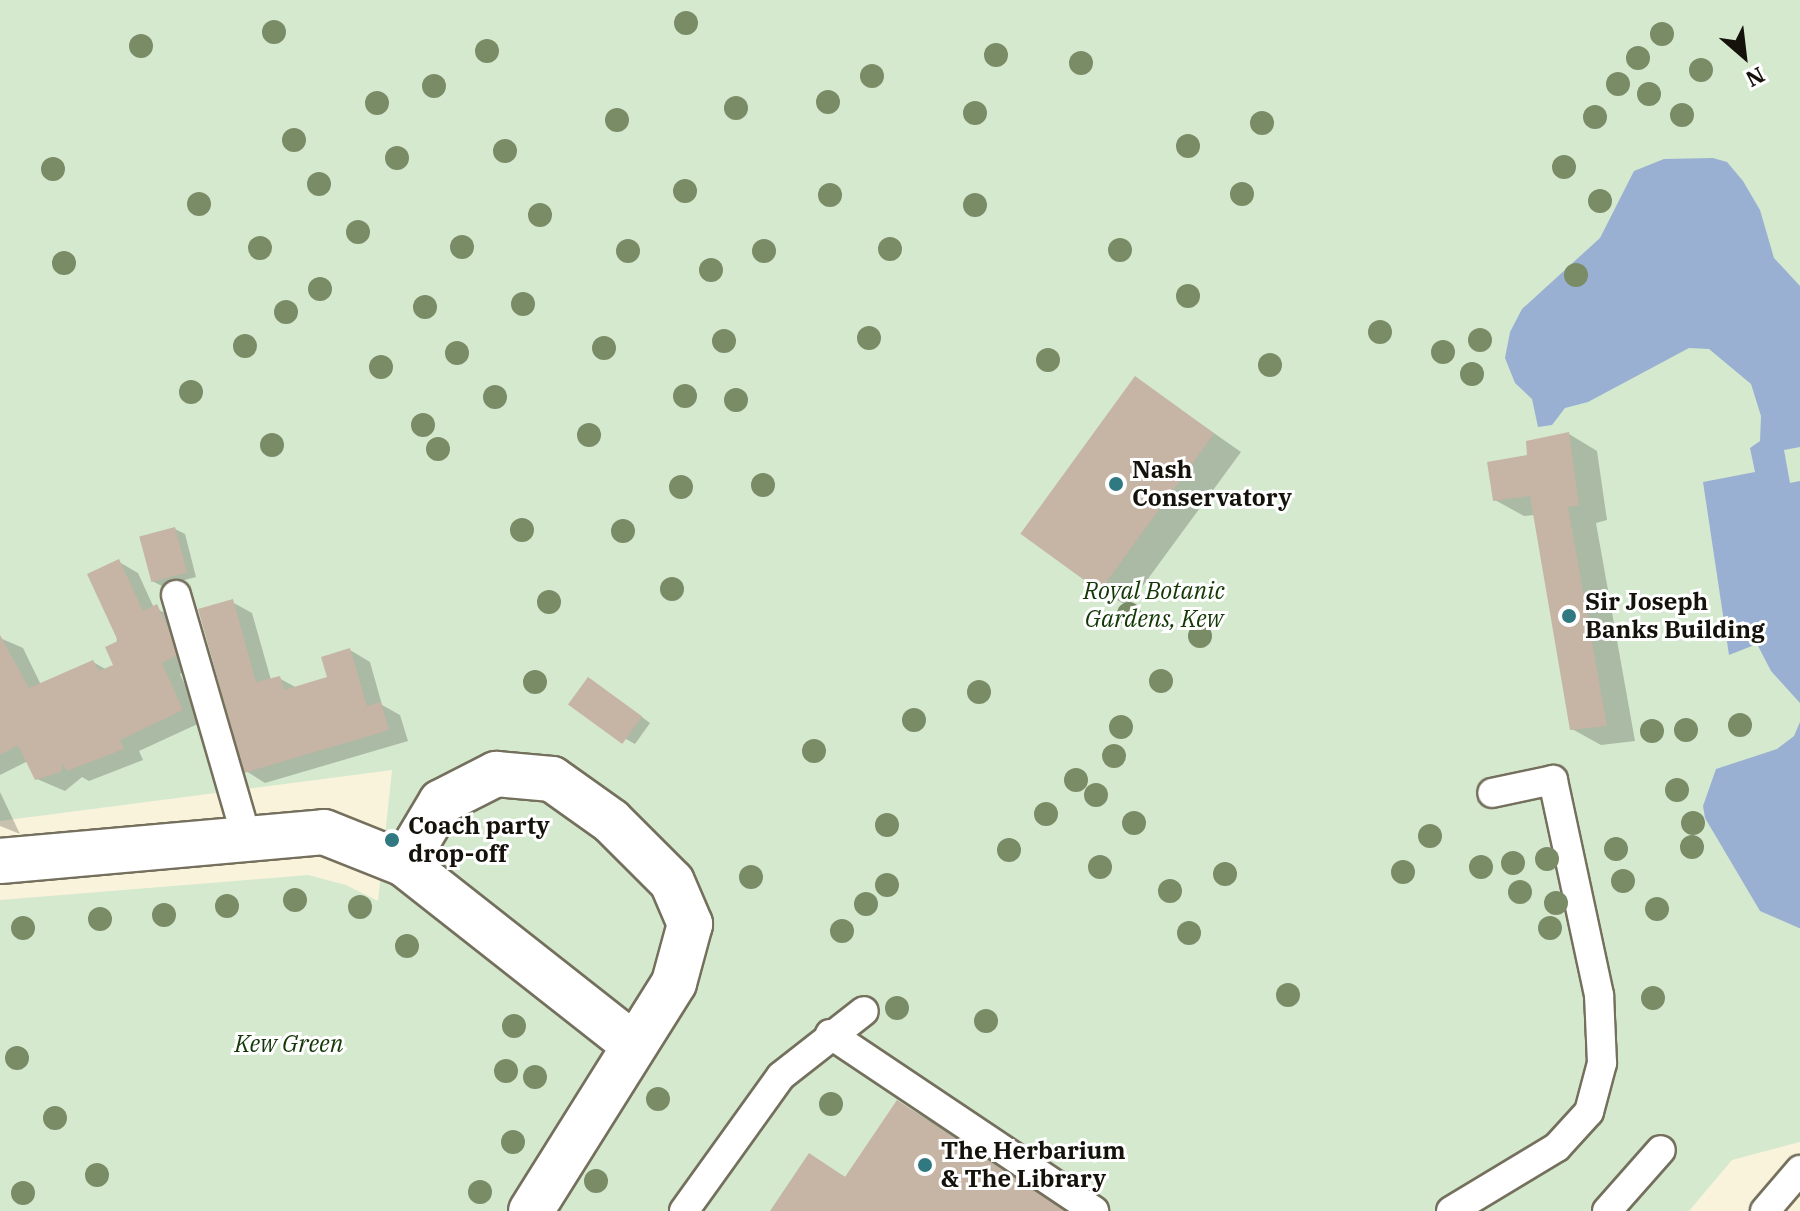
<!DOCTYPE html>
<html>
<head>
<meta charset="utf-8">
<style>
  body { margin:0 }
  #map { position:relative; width:1800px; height:1211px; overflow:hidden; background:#f9f3dc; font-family:"IBM Plex Serif",serif }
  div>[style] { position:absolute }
  .green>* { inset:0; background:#d5e9cf }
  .water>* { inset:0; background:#99b0d3 }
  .shadow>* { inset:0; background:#0003 }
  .building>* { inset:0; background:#c6b4a4; transform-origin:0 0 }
  .roads { filter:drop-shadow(2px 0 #75705d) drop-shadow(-2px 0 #75705d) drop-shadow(0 2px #75705d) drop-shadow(0 -2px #75705d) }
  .lane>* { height:28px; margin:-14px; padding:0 14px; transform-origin:14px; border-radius:14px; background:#fff }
  .street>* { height:44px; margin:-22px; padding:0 22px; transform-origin:22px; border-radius:22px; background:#fff }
  .trees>* { width:24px; height:24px; margin:-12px; border-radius:50%; background:#7a8c66 }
  .dots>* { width:22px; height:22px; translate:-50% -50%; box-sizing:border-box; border:4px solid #fff; border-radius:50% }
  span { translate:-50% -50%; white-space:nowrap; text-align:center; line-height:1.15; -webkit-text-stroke:6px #fff; paint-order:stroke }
  .poi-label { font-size:24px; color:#14120a; font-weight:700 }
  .left { translate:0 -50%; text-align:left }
  .park-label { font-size:24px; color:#133705; font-style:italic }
  .north { position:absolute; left:1704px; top:16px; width:80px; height:80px; -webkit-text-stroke:6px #fff; paint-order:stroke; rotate:152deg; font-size:22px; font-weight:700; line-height:32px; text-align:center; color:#14120a }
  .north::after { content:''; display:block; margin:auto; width:28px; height:36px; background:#14120a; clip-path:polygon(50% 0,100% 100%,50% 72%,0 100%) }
</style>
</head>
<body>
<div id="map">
  <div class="green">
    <i style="clip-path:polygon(0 0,1800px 0,1800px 1142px,1732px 1160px,1689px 1211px,0 1211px,0 900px,308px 875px,346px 885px,378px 901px,392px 770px,0 821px)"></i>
  </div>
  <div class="water">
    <i style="clip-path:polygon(1713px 158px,1727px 162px,1743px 181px,1760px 210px,1774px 258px,1800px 286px,1800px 447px,1784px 450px,1790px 483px,1800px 481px,1800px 703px,1771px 671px,1757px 644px,1729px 655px,1703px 482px,1755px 472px,1750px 448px,1760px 441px,1761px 416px,1751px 384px,1709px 349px,1689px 348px,1588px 402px,1565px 408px,1552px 425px,1538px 427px,1532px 399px,1515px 383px,1505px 358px,1510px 332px,1522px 309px,1600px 238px,1634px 171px,1664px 159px)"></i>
    <i style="clip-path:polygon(1800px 722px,1800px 928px,1799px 928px,1760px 911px,1705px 818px,1703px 806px,1716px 769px,1777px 749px,1794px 736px)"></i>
  </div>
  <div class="shadow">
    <i style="clip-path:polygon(1135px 378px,1241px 452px,1128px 606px,1099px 590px)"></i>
    <i style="clip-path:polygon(1569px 434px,1597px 451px,1607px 520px,1596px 523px,1635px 741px,1601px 745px,1572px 729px,1535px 515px,1524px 516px,1495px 500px,1529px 457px)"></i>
    <i style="clip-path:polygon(175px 529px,185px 534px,196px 577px,162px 586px,152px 581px)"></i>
    <i style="clip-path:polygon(119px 562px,138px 573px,154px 608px,177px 618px,198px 665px,180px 674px,202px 722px,139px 751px,143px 760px,89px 781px,82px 777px,65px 791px,37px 779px,28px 761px,0 775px,0 638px,23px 648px,41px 685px,93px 662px,107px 670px,116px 666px)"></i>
    <i style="clip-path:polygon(232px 602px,252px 613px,271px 680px,279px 678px,297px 688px,330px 679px,350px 650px,370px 662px,382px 705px,400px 715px,408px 741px,265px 783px,246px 771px)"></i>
    <i style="clip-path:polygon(598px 685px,650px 723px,635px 744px,626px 739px)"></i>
    <i style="clip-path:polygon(0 792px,20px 834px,0 826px)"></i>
    <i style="clip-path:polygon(898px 1102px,934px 1123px,1066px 1211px,773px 1211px,809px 1156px,847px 1178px)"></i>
  </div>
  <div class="building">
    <i style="left:1135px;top:376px;width:98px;height:195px;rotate:36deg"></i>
    <i style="clip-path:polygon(1569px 432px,1579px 505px,1568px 507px,1607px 726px,1570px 730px,1530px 496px,1493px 501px,1487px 462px,1527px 455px,1526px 441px)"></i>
    <i style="left:175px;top:527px;width:47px;height:37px;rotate:75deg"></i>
    <i style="clip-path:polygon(119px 559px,143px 611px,157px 604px,180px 654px,162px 663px,183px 710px,120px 740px,124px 749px,67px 771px,63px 764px,61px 772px,35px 780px,18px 745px,0 755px,0 635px,29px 688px,93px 660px,99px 671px,113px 665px,105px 647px,118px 641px,87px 574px)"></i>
    <i style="clip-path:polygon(233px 599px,256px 682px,280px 676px,284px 690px,327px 677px,321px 657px,350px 648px,367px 706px,381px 702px,389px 730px,244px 773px,198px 609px)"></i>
    <i style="left:588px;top:677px;width:67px;height:34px;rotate:36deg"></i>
    <i style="clip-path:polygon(897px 1100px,1065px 1211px,770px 1211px,809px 1153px,845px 1177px)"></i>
  </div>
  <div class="roads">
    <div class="lane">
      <i style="left:176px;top:595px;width:251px;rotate:73.8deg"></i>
      <i style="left:830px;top:1034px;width:318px;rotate:33.8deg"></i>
      <i style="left:684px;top:1211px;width:166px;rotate:-54.3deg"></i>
      <i style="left:781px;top:1076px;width:105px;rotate:-38.1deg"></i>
      <i style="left:1451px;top:1211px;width:124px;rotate:-31.1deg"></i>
      <i style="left:1557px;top:1147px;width:47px;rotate:-47.6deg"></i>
      <i style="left:1589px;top:1112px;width:51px;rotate:-75.1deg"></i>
      <i style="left:1602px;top:1063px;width:68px;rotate:-92.5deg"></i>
      <i style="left:1599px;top:995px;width:220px;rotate:-102.1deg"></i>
      <i style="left:1553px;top:780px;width:62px;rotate:168deg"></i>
      <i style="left:1607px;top:1211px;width:81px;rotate:-48.5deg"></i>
      <i style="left:1765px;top:1211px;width:54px;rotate:-49.5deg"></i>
    </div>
    <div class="street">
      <i style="left:0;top:861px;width:325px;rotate:-5.1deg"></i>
      <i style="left:324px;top:832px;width:86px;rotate:21.8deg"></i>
      <i style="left:404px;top:864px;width:293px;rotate:38.2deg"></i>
      <i style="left:404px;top:864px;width:72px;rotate:-59.2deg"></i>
      <i style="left:441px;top:802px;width:62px;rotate:-27deg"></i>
      <i style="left:496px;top:774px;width:56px;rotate:5.1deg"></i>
      <i style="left:552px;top:779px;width:72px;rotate:35.4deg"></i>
      <i style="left:611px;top:821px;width:86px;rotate:45deg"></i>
      <i style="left:672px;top:882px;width:46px;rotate:66.8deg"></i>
      <i style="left:690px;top:924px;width:61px;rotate:105.2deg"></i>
      <i style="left:674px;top:983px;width:269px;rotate:122.1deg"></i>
    </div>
  </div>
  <div class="trees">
    <i style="left:686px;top:23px"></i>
    <i style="left:274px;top:32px"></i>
    <i style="left:1662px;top:34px"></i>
    <i style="left:141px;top:46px"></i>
    <i style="left:487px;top:51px"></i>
    <i style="left:996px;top:55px"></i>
    <i style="left:1638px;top:58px"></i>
    <i style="left:1081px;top:63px"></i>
    <i style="left:1701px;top:70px"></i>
    <i style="left:872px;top:76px"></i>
    <i style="left:1618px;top:84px"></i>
    <i style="left:434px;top:86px"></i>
    <i style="left:1649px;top:94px"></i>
    <i style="left:828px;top:102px"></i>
    <i style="left:377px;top:103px"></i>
    <i style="left:736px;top:108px"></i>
    <i style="left:975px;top:113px"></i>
    <i style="left:1682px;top:115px"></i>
    <i style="left:1595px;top:117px"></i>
    <i style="left:617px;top:120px"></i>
    <i style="left:1262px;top:123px"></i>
    <i style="left:294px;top:140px"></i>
    <i style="left:1188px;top:146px"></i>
    <i style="left:505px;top:151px"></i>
    <i style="left:397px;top:158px"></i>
    <i style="left:1564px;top:167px"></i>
    <i style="left:53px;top:169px"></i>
    <i style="left:319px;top:184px"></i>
    <i style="left:685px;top:191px"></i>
    <i style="left:1242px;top:194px"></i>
    <i style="left:830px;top:195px"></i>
    <i style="left:1600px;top:201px"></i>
    <i style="left:199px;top:204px"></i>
    <i style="left:975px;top:205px"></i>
    <i style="left:540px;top:215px"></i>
    <i style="left:358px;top:232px"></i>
    <i style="left:462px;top:247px"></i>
    <i style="left:260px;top:248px"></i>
    <i style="left:890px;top:249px"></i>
    <i style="left:1120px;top:250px"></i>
    <i style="left:628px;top:251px"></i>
    <i style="left:764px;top:251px"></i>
    <i style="left:64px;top:263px"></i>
    <i style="left:711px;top:270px"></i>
    <i style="left:1576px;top:275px"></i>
    <i style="left:320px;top:289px"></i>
    <i style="left:1188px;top:296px"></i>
    <i style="left:523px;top:304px"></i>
    <i style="left:425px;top:307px"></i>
    <i style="left:286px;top:312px"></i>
    <i style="left:1380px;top:332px"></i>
    <i style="left:869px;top:338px"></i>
    <i style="left:1480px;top:340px"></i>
    <i style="left:724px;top:341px"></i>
    <i style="left:245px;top:346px"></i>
    <i style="left:604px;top:348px"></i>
    <i style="left:1443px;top:352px"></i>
    <i style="left:457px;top:353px"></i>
    <i style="left:1048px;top:360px"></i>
    <i style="left:1270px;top:365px"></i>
    <i style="left:381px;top:367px"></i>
    <i style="left:1472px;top:374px"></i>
    <i style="left:191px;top:392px"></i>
    <i style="left:685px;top:396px"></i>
    <i style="left:495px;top:397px"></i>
    <i style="left:736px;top:400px"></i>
    <i style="left:423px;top:425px"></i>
    <i style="left:589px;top:435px"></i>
    <i style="left:272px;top:445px"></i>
    <i style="left:438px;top:449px"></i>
    <i style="left:763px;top:485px"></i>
    <i style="left:681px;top:487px"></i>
    <i style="left:522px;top:530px"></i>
    <i style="left:623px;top:531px"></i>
    <i style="left:672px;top:589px"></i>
    <i style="left:549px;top:602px"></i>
    <i style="left:1129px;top:614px"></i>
    <i style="left:1200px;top:636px"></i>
    <i style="left:1161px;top:681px"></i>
    <i style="left:535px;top:682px"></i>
    <i style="left:979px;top:692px"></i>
    <i style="left:914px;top:720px"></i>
    <i style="left:1740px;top:725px"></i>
    <i style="left:1121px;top:727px"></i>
    <i style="left:1686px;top:730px"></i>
    <i style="left:1652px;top:731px"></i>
    <i style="left:814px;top:751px"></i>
    <i style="left:1114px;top:756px"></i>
    <i style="left:1076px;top:780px"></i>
    <i style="left:1677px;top:790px"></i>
    <i style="left:1096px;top:795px"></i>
    <i style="left:1046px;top:814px"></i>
    <i style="left:1134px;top:823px"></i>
    <i style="left:1693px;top:823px"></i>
    <i style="left:887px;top:825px"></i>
    <i style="left:1430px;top:836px"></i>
    <i style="left:1692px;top:847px"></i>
    <i style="left:1616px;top:849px"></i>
    <i style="left:1009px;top:850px"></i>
    <i style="left:1547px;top:859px"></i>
    <i style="left:1513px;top:863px"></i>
    <i style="left:1100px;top:867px"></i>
    <i style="left:1481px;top:867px"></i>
    <i style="left:1403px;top:872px"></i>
    <i style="left:1225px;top:874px"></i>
    <i style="left:751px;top:877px"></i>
    <i style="left:1623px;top:881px"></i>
    <i style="left:887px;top:885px"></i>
    <i style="left:1170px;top:891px"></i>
    <i style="left:1520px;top:892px"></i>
    <i style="left:295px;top:900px"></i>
    <i style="left:1556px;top:903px"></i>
    <i style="left:866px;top:904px"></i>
    <i style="left:227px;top:906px"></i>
    <i style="left:360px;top:907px"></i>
    <i style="left:1657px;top:909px"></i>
    <i style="left:164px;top:915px"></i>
    <i style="left:100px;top:919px"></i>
    <i style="left:23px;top:928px"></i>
    <i style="left:1550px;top:928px"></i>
    <i style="left:842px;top:931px"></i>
    <i style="left:1189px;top:933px"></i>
    <i style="left:407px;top:946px"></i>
    <i style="left:1288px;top:995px"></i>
    <i style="left:1653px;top:998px"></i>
    <i style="left:897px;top:1008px"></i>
    <i style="left:986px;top:1021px"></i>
    <i style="left:514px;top:1026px"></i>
    <i style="left:17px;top:1058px"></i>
    <i style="left:506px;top:1071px"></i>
    <i style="left:535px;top:1077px"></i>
    <i style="left:658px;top:1099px"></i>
    <i style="left:831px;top:1104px"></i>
    <i style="left:55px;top:1118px"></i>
    <i style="left:513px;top:1142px"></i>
    <i style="left:97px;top:1175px"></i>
    <i style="left:596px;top:1181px"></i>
    <i style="left:480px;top:1192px"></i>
    <i style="left:23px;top:1193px"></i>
  </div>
  <div class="dots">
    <i style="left:1116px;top:484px;background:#307981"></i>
    <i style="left:1569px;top:616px;background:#307981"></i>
    <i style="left:392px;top:840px;background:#307981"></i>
    <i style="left:925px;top:1165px;background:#307981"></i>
  </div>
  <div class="poi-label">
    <span class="left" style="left:1132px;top:484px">Nash<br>Conservatory</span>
    <span class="left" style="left:1585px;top:616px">Sir Joseph<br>Banks Building</span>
    <span class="left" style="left:408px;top:840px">Coach party<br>drop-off</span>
    <span class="left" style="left:941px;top:1165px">The Herbarium<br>&amp; The Library</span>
  </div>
  <div class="park-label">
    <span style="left:1154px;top:605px">Royal Botanic<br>Gardens, Kew</span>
    <span style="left:289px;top:1044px">Kew Green</span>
  </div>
  <div class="north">N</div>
</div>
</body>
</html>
